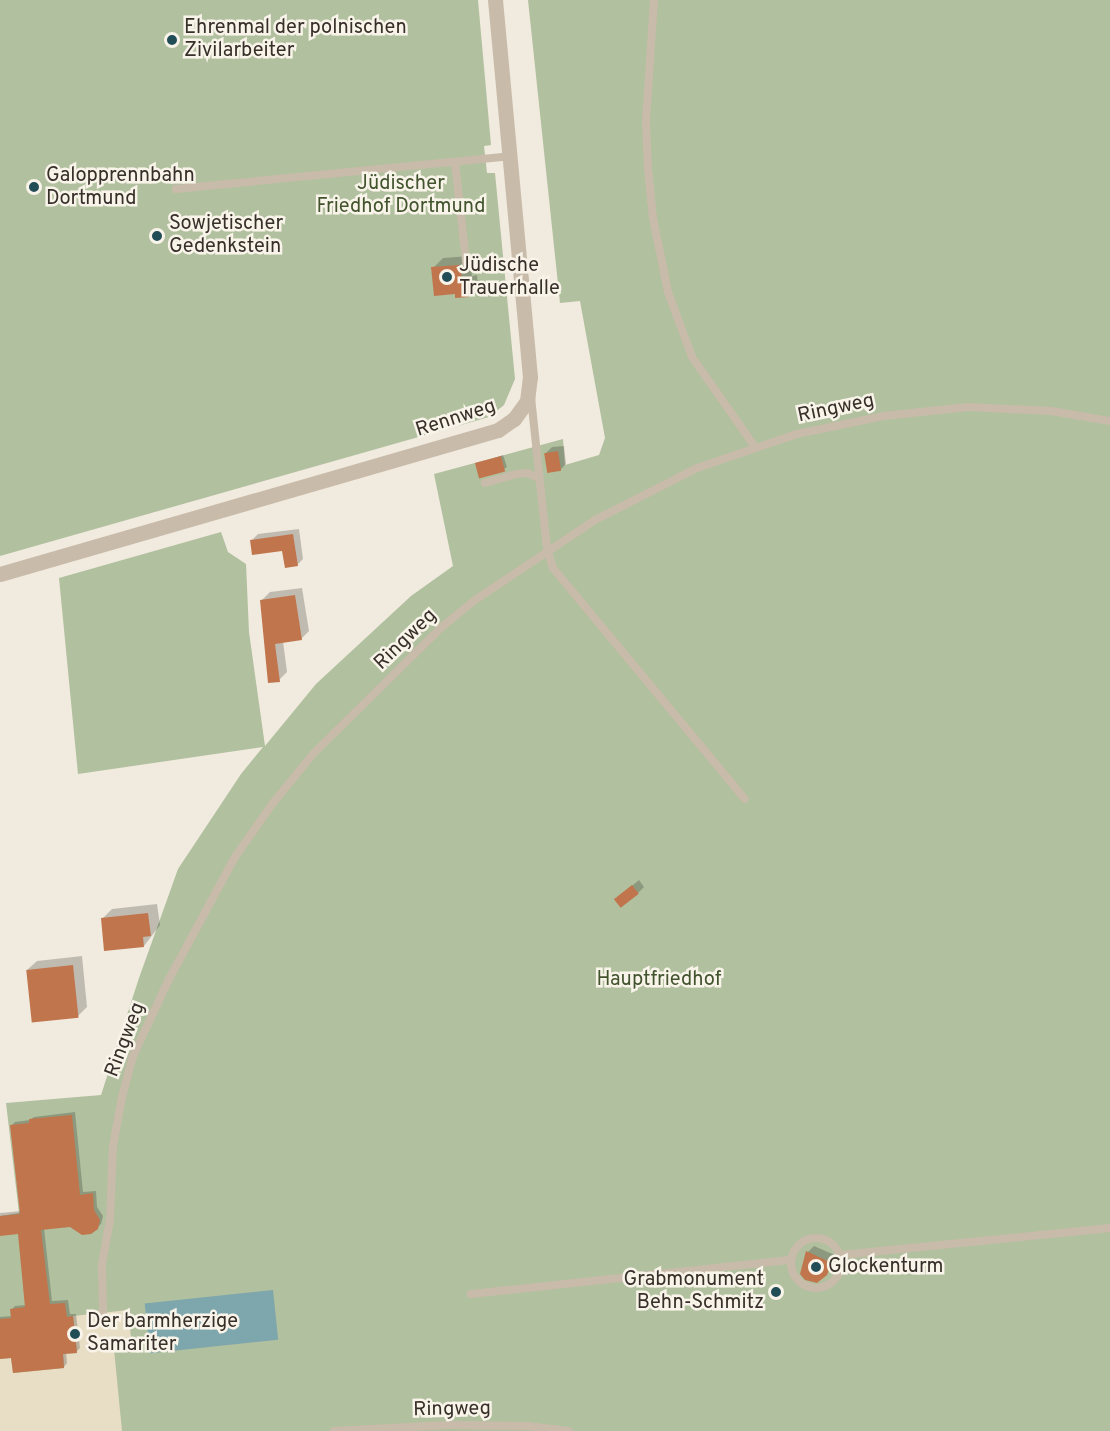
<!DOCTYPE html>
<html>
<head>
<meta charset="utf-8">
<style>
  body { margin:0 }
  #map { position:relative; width:1110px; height:1431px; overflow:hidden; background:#f1eade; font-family:Overpass,sans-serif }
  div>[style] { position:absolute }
  .green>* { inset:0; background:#b1c09e }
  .plaza>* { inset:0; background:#e8ddc5 }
  .water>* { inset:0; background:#7ea6ad; transform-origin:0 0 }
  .shadow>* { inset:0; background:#0003 }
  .building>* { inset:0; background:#c0754d; transform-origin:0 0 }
  .service>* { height:8px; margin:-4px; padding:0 4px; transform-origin:4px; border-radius:4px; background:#c9bbaa }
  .service>.ring { margin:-4px; padding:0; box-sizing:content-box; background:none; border:8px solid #c9bbaa; border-radius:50% }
  .tertiary>* { height:15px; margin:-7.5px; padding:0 7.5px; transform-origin:7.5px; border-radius:7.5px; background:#c9bbaa }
  .dots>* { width:16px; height:16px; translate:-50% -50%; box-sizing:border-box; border:3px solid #f9f4ea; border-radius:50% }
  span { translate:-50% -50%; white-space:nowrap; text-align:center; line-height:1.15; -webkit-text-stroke:5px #f9f4ea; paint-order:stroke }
  .poi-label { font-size:20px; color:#372f29 }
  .left { translate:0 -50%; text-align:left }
  .right { translate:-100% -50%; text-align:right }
  .park-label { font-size:20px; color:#42542e }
  .street-label { font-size:20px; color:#372f29 }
</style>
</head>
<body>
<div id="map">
  <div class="green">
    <i style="clip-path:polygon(0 0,478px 0,491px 145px,484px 146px,487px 173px,495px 173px,515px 379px,504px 405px,489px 417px,0 556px)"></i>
    <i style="clip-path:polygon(528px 0,1110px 0,1110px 1431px,0 1431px,0 1216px,19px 1213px,6px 1103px,101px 1095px,139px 978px,178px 869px,241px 774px,263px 747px,78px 774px,59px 578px,221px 532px,228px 552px,246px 564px,249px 632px,265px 746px,316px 684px,411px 596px,453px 566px,434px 474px,563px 439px,565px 465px,599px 455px,605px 438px,580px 301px,560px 303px)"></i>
  </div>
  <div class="plaza">
    <i style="clip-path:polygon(128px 1310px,132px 1346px,114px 1349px,122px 1431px,0 1431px,0 1359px,11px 1358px,13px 1373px,64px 1368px,63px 1354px,77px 1353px,73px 1316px)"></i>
  </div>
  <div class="water">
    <i style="left:273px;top:1290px;width:50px;height:129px;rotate:84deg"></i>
  </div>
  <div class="shadow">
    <i style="clip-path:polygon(470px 256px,472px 276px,477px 275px,478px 286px,469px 295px,456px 292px,433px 268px,443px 258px)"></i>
    <i style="clip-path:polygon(564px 446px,566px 464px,560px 470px,546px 453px,552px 447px)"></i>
    <i style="clip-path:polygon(503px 455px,507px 467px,504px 469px,477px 464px)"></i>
    <i style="clip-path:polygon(299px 529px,303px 559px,297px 565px,283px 549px,252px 540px,258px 534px)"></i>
    <i style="clip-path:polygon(302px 588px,309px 631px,301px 639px,283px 641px,287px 672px,279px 680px,262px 600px,270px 592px)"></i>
    <i style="clip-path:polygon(639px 880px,644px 887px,638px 893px,622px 894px)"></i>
    <i style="clip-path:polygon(157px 904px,160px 925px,144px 946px,103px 918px,112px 909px)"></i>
    <i style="clip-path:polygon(82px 956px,87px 1007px,78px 1016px,27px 970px,37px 961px)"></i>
    <i style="clip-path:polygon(75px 1112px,83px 1192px,96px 1191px,97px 1207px,103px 1216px,101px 1224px,97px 1228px,70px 1226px,44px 1228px,52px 1301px,68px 1300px,70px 1314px,76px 1314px,80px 1348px,77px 1351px,66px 1352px,67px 1363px,64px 1367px,12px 1356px,0 1357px,0 1317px,12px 1316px,12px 1309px,15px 1306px,26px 1305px,19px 1232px,0 1234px,0 1213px,21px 1211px,12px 1125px,15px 1122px,30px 1120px,34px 1117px)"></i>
    <i style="clip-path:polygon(814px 1246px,837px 1256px,835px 1264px,817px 1281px,808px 1252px)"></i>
  </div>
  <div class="building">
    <i style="clip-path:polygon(460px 265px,463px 284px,468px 284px,469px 297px,455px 298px,455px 294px,434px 296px,431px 267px)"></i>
    <i style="left:558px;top:451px;width:20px;height:14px;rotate:81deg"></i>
    <i style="left:501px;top:456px;width:16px;height:27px;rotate:75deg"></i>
    <i style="clip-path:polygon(293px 534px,298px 566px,285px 568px,282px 551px,252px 555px,250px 540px)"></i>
    <i style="clip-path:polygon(295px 595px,302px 640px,275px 644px,280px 682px,268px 683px,260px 600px)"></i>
    <i style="left:632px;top:885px;width:11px;height:23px;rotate:52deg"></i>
    <i style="clip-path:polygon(148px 913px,151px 936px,143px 937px,144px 947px,104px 951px,101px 918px)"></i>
    <i style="left:73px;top:965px;width:53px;height:47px;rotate:84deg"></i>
    <i style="clip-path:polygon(72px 1115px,80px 1195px,93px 1193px,94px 1210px,100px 1220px,98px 1229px,91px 1234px,82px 1235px,70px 1227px,41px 1230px,50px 1304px,65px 1303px,67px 1317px,73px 1316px,77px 1353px,63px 1354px,64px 1368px,13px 1373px,11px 1358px,0 1359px,0 1319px,11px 1318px,10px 1309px,25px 1307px,18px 1234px,0 1236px,0 1216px,20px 1214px,10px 1125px,29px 1123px,29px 1119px)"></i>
    <i style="clip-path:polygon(806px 1251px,832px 1263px,827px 1275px,817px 1283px,805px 1280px,800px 1274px)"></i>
  </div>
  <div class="service">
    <i style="left:654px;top:0;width:120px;rotate:93.8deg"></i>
    <i style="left:646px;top:120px;width:49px;rotate:87.7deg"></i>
    <i style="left:648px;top:169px;width:49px;rotate:84.2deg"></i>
    <i style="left:653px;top:218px;width:76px;rotate:78.5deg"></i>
    <i style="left:668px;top:292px;width:69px;rotate:69.7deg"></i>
    <i style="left:692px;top:357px;width:110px;rotate:55deg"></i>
    <i style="left:455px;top:162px;width:101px;rotate:83.7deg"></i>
    <i style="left:176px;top:189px;width:336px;rotate:-5.6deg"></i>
    <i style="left:531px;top:397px;width:153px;rotate:84deg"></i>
    <i style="left:547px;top:549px;width:20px;rotate:72deg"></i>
    <i style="left:553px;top:568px;width:300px;rotate:50.3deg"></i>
    <i style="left:485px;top:483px;width:32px;rotate:-16deg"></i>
    <i style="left:516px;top:474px;width:11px;rotate:-5deg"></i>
    <i style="left:527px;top:473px;width:13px;rotate:23deg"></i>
    <i class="ring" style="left:791px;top:1238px;width:42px;height:42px"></i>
    <i style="left:840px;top:1255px;width:271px;rotate:-5.7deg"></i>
    <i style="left:471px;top:1294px;width:322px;rotate:-6.1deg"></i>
    <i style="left:103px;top:1313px;width:49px;rotate:-91.2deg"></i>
    <i style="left:102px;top:1264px;width:45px;rotate:-79.7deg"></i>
    <i style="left:110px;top:1220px;width:74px;rotate:-87.7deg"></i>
    <i style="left:113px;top:1146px;width:50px;rotate:-79.6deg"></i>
    <i style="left:122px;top:1097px;width:42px;rotate:-75deg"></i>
    <i style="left:133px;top:1056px;width:85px;rotate:-64.9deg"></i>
    <i style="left:169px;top:979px;width:139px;rotate:-61.6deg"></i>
    <i style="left:235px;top:857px;width:66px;rotate:-54.9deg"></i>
    <i style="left:273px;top:803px;width:63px;rotate:-50.8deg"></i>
    <i style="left:313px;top:754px;width:181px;rotate:-44.6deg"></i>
    <i style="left:442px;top:627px;width:43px;rotate:-39.3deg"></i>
    <i style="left:475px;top:600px;width:144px;rotate:-33.7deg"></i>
    <i style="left:595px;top:520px;width:114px;rotate:-27deg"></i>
    <i style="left:697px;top:468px;width:106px;rotate:-18.8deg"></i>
    <i style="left:797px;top:434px;width:89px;rotate:-11.7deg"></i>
    <i style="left:884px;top:416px;width:84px;rotate:-6.1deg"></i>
    <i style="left:968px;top:407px;width:83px;rotate:2.8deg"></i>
    <i style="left:1051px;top:411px;width:60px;rotate:9.6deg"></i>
    <i style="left:334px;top:1431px;width:113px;rotate:-3deg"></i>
    <i style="left:447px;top:1425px;width:80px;rotate:0.7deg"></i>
    <i style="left:527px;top:1426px;width:42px;rotate:6.8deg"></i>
  </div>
  <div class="tertiary">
    <i style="left:0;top:574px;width:518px;rotate:-16.13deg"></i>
    <i style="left:498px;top:430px;width:19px;rotate:-35deg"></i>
    <i style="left:514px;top:419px;width:22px;rotate:-54deg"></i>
    <i style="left:527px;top:401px;width:24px;rotate:-83deg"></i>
    <i style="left:530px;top:377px;width:379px;rotate:-95.3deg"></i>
  </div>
  <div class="dots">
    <i style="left:172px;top:40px;background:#214d56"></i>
    <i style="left:34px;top:187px;background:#214d56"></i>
    <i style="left:157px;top:236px;background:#214d56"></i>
    <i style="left:447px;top:277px;background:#214d56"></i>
    <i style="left:816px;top:1267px;background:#214d56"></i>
    <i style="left:776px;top:1292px;background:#214d56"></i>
    <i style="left:75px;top:1334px;background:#214d56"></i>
  </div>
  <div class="poi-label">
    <span class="left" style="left:184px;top:40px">Ehrenmal der polnischen<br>Zivilarbeiter</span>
    <span class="left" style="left:46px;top:188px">Galopprennbahn<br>Dortmund</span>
    <span class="left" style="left:169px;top:236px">Sowjetischer<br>Gedenkstein</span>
    <span class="left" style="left:459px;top:278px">Jüdische<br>Trauerhalle</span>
    <span class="left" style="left:828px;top:1267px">Glockenturm</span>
    <span class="right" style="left:764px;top:1292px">Grabmonument<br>Behn-Schmitz</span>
    <span class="left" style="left:87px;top:1334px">Der barmherzige<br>Samariter</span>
  </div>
  <div class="park-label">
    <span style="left:401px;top:196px">Jüdischer<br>Friedhof Dortmund</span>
    <span style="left:659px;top:980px">Hauptfriedhof</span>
  </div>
  <div class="street-label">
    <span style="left:836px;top:409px;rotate:-12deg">Ringweg</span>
    <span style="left:456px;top:419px;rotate:-18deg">Rennweg</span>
    <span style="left:406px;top:640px;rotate:-44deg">Ringweg</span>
    <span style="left:126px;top:1040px;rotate:-69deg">Ringweg</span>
    <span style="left:452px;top:1410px;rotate:-1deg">Ringweg</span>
  </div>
</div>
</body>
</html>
